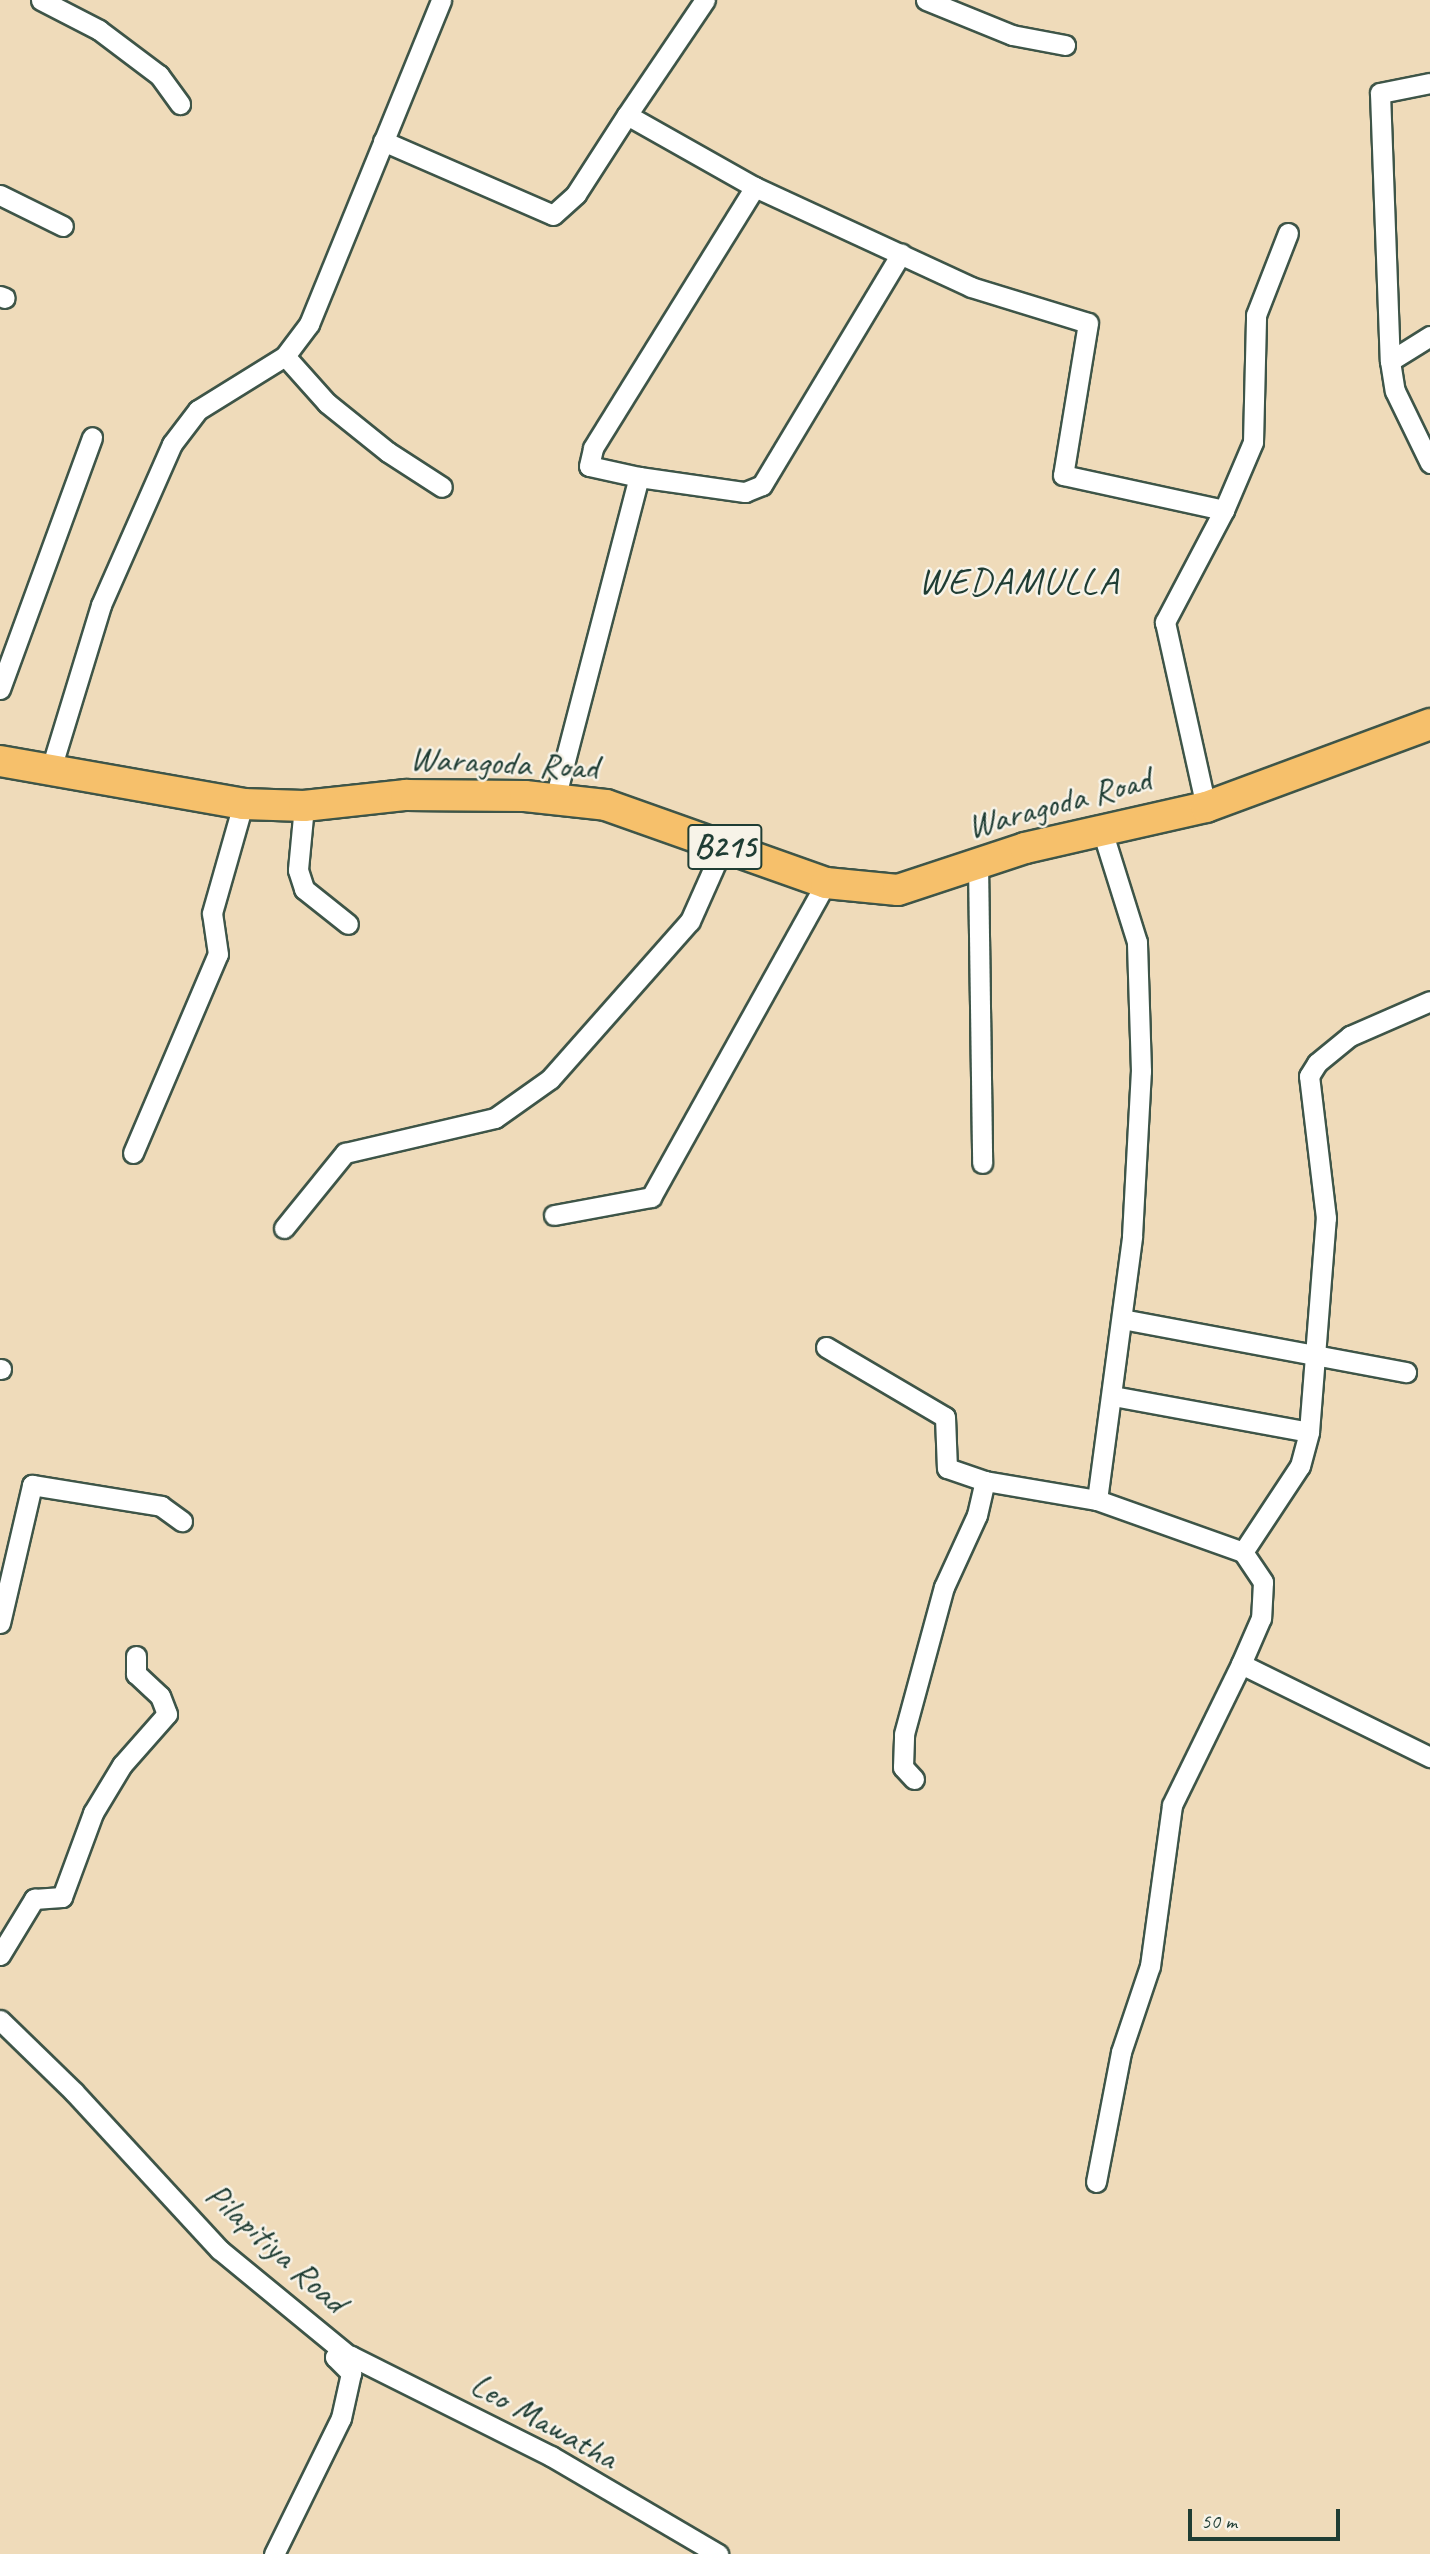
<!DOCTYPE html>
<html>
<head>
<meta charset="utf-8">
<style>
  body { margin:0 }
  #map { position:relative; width:1430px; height:2554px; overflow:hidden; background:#efdbba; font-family:Caveat,sans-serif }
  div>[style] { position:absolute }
  .roads { filter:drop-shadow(2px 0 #3e5548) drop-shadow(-2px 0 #3e5548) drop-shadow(0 2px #3e5548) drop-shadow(0 -2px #3e5548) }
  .minor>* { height:19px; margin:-9.5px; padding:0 9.5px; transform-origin:9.5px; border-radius:9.5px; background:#fff }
  .primary>* { height:30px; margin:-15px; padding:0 15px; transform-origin:15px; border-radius:15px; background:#f6c06b }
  span { translate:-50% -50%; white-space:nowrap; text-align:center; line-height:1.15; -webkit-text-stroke:5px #f7f3e8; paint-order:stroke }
  .shield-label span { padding:2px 5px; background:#f7f3e8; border:2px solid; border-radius:5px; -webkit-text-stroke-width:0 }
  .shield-label { font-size:33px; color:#1f3d34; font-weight:700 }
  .street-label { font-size:35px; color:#1f3d34 }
  .quarter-label { font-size:38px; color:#1f3d34; letter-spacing:2px }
  .scale { position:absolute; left:1188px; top:2509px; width:152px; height:32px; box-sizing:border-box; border:4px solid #1f3d34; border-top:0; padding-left:9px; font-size:21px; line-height:24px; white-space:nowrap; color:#1f3d34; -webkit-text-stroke:5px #f7f3e8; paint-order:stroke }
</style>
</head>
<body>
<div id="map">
  <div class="roads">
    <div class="minor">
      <i style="left:41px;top:0;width:65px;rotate:27.3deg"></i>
      <i style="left:99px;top:30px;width:75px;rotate:36.9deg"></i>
      <i style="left:159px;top:75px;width:36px;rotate:54deg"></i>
      <i style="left:926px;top:0;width:93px;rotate:22.1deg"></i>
      <i style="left:1012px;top:35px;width:54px;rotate:10.7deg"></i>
      <i style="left:1430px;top:83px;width:51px;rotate:168.7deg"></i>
      <i style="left:1380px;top:93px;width:268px;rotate:87.9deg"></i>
      <i style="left:1390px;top:361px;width:30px;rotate:81deg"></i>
      <i style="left:1395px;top:391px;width:80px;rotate:64.1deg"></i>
      <i style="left:627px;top:115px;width:139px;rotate:-55.9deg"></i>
      <i style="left:383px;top:141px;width:185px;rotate:23.5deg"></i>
      <i style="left:553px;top:215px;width:31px;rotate:-42deg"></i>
      <i style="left:576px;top:194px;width:94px;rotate:-57.2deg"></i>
      <i style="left:627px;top:115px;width:147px;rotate:29.4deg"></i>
      <i style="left:755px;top:187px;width:238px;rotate:24.8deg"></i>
      <i style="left:971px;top:287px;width:122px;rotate:17.1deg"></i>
      <i style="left:1088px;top:323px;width:154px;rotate:99.3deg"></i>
      <i style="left:1063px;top:475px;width:165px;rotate:12.3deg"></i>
      <i style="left:1224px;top:510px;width:127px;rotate:117.8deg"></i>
      <i style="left:1165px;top:622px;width:189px;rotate:77.5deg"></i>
      <i style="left:0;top:195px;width:70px;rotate:26.2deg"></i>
      <i style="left:0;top:296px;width:5px;rotate:22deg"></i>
      <i style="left:285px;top:356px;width:63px;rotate:48.2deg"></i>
      <i style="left:327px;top:403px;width:78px;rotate:38.8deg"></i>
      <i style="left:388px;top:452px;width:64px;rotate:32.9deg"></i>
      <i style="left:1390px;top:361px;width:47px;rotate:-32deg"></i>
      <i style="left:639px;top:477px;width:107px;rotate:8.1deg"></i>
      <i style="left:745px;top:492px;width:18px;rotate:-22deg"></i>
      <i style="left:762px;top:485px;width:270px;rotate:-59deg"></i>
      <i style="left:1224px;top:510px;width:74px;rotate:-66.9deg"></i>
      <i style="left:1253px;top:442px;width:127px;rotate:-88.6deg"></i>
      <i style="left:1256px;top:315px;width:88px;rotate:-68.7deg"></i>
      <i style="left:0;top:689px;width:268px;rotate:-69.9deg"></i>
      <i style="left:50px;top:772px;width:175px;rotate:-73deg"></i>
      <i style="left:101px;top:605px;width:176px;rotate:-66.2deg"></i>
      <i style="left:172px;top:444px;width:43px;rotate:-52.6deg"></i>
      <i style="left:198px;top:410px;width:102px;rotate:-31.8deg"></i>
      <i style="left:285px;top:356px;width:40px;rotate:-53deg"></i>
      <i style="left:309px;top:324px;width:350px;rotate:-67.8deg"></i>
      <i style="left:555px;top:799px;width:333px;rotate:-75.4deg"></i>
      <i style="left:639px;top:477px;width:51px;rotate:-167.6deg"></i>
      <i style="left:589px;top:466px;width:18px;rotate:-77deg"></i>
      <i style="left:593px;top:448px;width:307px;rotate:-58.2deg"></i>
      <i style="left:304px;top:806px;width:64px;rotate:95.4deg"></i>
      <i style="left:298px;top:870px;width:20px;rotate:72deg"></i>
      <i style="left:304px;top:889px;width:56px;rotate:38.5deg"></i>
      <i style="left:978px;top:863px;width:300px;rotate:89.2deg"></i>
      <i style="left:133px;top:1153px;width:216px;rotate:-66.9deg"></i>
      <i style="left:218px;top:954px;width:41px;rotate:-98.3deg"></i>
      <i style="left:212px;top:913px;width:113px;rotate:-74.1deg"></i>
      <i style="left:554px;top:1215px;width:99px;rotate:-10.5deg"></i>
      <i style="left:651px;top:1197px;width:359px;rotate:-60.9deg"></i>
      <i style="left:284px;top:1228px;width:97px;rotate:-50.9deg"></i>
      <i style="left:345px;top:1153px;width:154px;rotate:-13.1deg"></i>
      <i style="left:495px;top:1118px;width:67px;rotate:-35.3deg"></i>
      <i style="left:550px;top:1079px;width:211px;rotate:-48.5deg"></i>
      <i style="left:690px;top:921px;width:81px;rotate:-66deg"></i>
      <i style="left:1122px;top:1319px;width:289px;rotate:10.6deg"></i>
      <i style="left:826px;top:1347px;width:138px;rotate:30.5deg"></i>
      <i style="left:945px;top:1417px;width:51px;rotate:87.8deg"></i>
      <i style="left:947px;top:1468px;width:40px;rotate:18.9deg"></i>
      <i style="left:985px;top:1481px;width:114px;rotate:9.6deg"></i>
      <i style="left:1097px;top:1500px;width:155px;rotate:19.6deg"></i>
      <i style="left:1243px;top:1552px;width:36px;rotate:56deg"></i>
      <i style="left:1263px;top:1582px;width:36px;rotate:93deg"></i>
      <i style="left:1261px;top:1618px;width:50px;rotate:113.5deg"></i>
      <i style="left:1241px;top:1664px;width:211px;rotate:26.2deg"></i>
      <i style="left:0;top:1369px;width:1px"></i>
      <i style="left:1113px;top:1396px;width:199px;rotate:10.4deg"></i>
      <i style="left:1097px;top:1500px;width:266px;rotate:-82.4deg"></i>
      <i style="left:1132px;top:1236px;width:165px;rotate:-86.9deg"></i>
      <i style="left:1141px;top:1071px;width:129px;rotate:-91.8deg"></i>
      <i style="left:1137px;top:942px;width:121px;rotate:-107.4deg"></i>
      <i style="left:1243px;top:1552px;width:103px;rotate:-56.5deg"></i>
      <i style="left:1300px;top:1466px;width:35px;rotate:-75deg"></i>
      <i style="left:1309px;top:1432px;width:215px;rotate:-85.5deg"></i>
      <i style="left:1326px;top:1218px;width:143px;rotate:-96.8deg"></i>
      <i style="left:1309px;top:1076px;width:15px;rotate:-58deg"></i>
      <i style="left:1317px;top:1063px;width:43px;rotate:-39.3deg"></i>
      <i style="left:1350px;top:1036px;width:87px;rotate:-23.6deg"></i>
      <i style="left:0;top:1623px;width:142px;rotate:-76.9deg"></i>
      <i style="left:32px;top:1485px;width:131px;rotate:9.2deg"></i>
      <i style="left:161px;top:1506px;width:26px;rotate:36deg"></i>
      <i style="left:914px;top:1779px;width:16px;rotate:-133deg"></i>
      <i style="left:903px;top:1767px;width:33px;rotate:-88deg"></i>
      <i style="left:904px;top:1734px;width:152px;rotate:-74.8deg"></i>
      <i style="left:944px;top:1587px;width:79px;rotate:-65.4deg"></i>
      <i style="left:977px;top:1515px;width:35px;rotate:-77deg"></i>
      <i style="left:0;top:1955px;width:66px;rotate:-58.7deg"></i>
      <i style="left:34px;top:1899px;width:28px;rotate:-4deg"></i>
      <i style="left:62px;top:1897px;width:90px;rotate:-69.7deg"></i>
      <i style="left:93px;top:1813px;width:56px;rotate:-58.9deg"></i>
      <i style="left:122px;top:1765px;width:68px;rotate:-48.6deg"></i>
      <i style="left:167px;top:1714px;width:19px;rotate:-111deg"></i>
      <i style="left:160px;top:1696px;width:33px;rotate:-137deg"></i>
      <i style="left:136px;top:1674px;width:18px;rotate:-90deg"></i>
      <i style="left:0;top:2020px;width:103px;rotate:44.2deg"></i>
      <i style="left:74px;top:2092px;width:215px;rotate:47.3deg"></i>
      <i style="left:220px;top:2250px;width:166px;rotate:39.4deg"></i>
      <i style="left:348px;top:2355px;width:13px;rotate:171deg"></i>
      <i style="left:335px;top:2357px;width:23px;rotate:45deg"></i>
      <i style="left:351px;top:2373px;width:46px;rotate:102.5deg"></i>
      <i style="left:341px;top:2418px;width:152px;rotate:116.2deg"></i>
      <i style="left:1096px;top:2182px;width:132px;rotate:-79.1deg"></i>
      <i style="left:1121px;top:2052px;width:91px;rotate:-71.4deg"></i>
      <i style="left:1150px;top:1966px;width:162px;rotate:-82.2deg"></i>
      <i style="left:1172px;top:1805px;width:157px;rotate:-63.9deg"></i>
      <i style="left:336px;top:2357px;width:15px;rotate:-4deg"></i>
      <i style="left:351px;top:2356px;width:224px;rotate:26.6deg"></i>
      <i style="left:551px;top:2456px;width:194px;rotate:30.4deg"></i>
    </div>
    <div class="primary">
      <i style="left:0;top:761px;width:247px;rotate:10deg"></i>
      <i style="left:243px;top:804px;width:61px;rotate:1.9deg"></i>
      <i style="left:304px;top:806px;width:103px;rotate:-6.2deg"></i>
      <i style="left:406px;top:795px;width:119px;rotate:0.5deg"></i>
      <i style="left:525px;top:796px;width:81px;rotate:6.3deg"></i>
      <i style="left:606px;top:805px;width:233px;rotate:19.5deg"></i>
      <i style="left:826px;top:883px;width:72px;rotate:5.6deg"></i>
      <i style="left:898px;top:890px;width:134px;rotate:-18.3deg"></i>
      <i style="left:1025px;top:848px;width:186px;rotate:-12.8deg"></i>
      <i style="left:1206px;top:807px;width:239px;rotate:-20.3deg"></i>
    </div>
  </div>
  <div class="shield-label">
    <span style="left:725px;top:847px">B215</span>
  </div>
  <div class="street-label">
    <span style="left:504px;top:763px;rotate:3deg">Waragoda Road</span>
    <span style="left:1059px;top:803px;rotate:-15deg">Waragoda Road</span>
    <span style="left:276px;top:2248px;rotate:42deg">Pilapitiya Road</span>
    <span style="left:544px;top:2421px;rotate:29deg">Leo Mawatha</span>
  </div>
  <div class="quarter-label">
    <span style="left:1019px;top:581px">WEDAMULLA</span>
  </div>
  <div class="scale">50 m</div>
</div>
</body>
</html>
